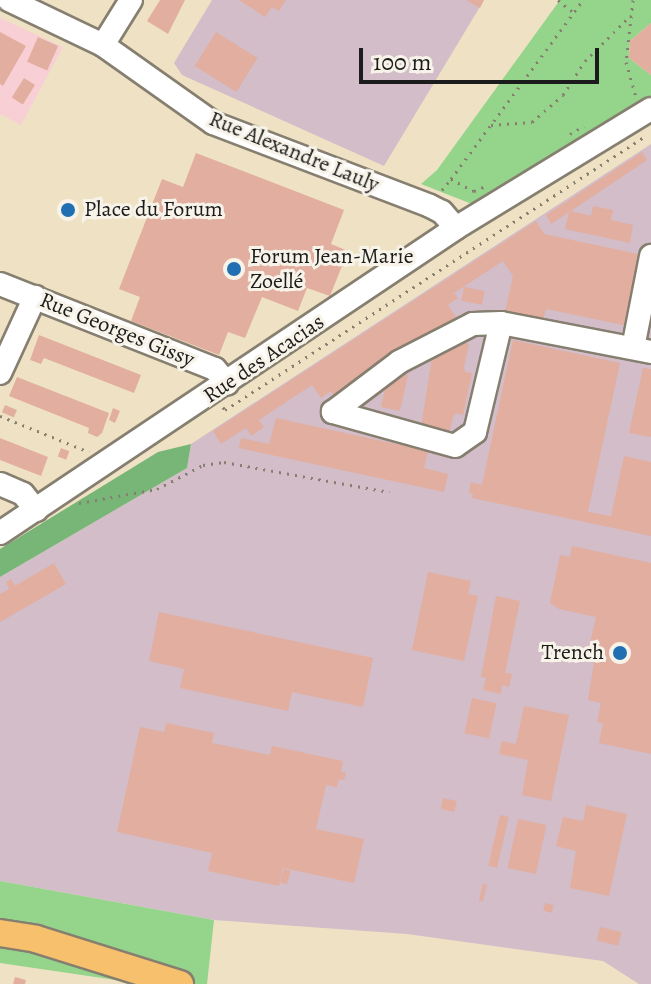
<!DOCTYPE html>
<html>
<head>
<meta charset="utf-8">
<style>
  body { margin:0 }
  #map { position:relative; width:651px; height:984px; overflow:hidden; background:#efe2c4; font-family:Alegreya,serif }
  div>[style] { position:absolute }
  .built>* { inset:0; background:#f7cfd4 }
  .industrial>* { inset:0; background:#d2bdc8 }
  .green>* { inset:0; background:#94d58b }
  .forest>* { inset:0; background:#77b677 }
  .building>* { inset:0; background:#e2aea0; transform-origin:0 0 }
  .path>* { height:3px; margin-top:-1.5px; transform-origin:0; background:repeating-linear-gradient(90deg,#867f70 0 2px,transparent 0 8px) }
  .roads { filter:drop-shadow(2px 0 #867f70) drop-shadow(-2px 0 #867f70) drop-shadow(0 2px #867f70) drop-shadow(0 -2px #867f70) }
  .minor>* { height:22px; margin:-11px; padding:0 11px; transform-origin:11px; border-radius:11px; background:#fff }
  .major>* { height:26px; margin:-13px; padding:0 13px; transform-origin:13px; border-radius:13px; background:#f7c06c }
  .dots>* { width:22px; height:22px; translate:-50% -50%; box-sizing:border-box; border:4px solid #f7f3e8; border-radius:50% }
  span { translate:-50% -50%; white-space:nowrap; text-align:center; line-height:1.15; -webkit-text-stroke:6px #f7f3e8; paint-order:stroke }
  .street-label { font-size:22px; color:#1c1c1c }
  .poi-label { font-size:22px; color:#1c1c1c }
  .left { translate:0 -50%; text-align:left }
  .right { translate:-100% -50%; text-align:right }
  .scale { position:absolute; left:359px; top:48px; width:240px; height:36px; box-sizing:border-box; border:4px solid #1c1c1c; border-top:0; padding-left:10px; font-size:24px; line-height:28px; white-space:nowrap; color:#1c1c1c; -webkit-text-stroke:6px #f7f3e8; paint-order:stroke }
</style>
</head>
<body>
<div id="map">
  <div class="built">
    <i style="clip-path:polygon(0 18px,63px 47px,21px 125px,0 114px)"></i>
  </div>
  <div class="industrial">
    <i style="clip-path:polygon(212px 0,484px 0,384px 166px,182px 75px,174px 63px)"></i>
    <i style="clip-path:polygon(651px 144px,651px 984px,639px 984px,603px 961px,407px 934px,214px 920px,0 881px,0 577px,187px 468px,191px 444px)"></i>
  </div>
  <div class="green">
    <i style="clip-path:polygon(560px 0,651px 0,651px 23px,630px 41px,629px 58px,651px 75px,651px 101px,477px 206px,421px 184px,437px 170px)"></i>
    <i style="clip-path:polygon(0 881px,214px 920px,207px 984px,143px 984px,0 963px)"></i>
  </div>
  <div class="forest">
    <i style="clip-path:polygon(191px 444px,187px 468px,0 577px,0 549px,158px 452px)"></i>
  </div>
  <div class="building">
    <i style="clip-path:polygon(160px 0,185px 0,168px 34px,147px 21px)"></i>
    <i style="clip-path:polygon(239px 0,286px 0,279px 11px,272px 7px,265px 17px)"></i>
    <i style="clip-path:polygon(466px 0,484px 0,480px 8px)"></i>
    <i style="clip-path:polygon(651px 23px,651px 75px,629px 58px,630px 41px)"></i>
    <i style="clip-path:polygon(0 32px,26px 46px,3px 86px,0 84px)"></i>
    <i style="left:216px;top:32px;width:49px;height:40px;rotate:32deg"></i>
    <i style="left:38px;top:37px;width:22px;height:27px;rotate:24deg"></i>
    <i style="left:24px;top:78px;width:13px;height:23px;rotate:32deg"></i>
    <i style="clip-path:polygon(642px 152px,647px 160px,571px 211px,591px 216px,593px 206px,613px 210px,611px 220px,633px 225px,630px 243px,565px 229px,569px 212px,551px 224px,546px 215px)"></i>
    <i style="clip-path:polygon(196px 153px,344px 210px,331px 244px,348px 251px,330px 296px,307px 288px,298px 311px,262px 297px,245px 338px,228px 332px,219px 355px,131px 321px,140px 297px,119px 289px,162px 179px,183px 187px)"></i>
    <i style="clip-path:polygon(536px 221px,544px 234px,643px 255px,628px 326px,546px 309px,543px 320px,505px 312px,513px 276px,503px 261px,454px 293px,458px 298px,448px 305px,456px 317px,334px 396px,331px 391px,321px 398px,312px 385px,259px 420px,264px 427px,251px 436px,246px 428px,221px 444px,213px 431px)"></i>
    <i style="left:464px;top:287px;width:21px;height:14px;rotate:11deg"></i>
    <i style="clip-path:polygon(39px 335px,141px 375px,134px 393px,44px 358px,41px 364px,30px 360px)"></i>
    <i style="clip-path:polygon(513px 340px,620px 363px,588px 512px,611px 516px,624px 456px,651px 462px,651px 536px,472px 498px,473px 494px,469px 493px,471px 482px,482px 485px)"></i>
    <i style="clip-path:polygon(455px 341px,469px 344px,464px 367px,465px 372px,472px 373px,463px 415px,456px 413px,453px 417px,449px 433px,421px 427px,432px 357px,436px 358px,438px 347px)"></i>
    <i style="clip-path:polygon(643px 368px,651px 369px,651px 437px,629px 433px)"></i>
    <i style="clip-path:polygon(404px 369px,403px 374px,408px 375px,400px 411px,381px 407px,389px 371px)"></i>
    <i style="clip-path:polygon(17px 377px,109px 413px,102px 433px,97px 437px,88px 433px,89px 428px,9px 396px)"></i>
    <i style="left:5px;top:405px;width:13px;height:8px;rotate:23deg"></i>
    <i style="clip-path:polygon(113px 408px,120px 411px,115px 423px,109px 420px)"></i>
    <i style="clip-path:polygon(276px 418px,428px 451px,424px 468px,448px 474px,444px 492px,239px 448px,241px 438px,269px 444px)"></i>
    <i style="clip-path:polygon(0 438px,48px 457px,41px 476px,0 460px)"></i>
    <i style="left:61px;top:448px;width:9px;height:9px;rotate:21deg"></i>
    <i style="clip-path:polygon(572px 546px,651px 563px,651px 754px,599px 743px,603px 723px,597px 722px,601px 703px,588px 700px,594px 662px,586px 660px,596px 617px,559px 609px,550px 603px,560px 555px,570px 557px)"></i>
    <i style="clip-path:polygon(54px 563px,66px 584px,0 622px,0 594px,9px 589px,6px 582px,11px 579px,15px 586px)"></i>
    <i style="clip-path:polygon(428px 572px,471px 581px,468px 594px,478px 596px,464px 661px,412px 650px)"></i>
    <i style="clip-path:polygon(496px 596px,520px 601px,505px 673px,512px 674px,509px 687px,502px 685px,501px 694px,483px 690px,486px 678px,481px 677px)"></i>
    <i style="clip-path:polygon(159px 612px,373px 658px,363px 707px,292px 692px,288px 711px,180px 688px,184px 669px,149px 661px)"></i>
    <i style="left:472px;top:698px;width:25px;height:36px;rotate:12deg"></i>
    <i style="clip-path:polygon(524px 706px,569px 715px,551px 801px,522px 795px,528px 760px,499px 754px,502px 741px,516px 744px)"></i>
    <i style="clip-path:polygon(166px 723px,214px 733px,212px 743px,270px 755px,272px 746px,343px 761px,341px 772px,346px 773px,344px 780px,339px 779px,337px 787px,326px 785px,316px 829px,364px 839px,354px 883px,283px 868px,279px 886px,208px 871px,212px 853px,117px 832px,140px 727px,164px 732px)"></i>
    <i style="left:443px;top:798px;width:14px;height:11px;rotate:12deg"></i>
    <i style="clip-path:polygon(586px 805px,627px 814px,609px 896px,570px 888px,576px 851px,556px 846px,563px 817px,583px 821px)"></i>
    <i style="left:500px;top:815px;width:9px;height:52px;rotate:13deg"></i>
    <i style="left:518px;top:819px;width:29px;height:50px;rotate:12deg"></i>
    <i style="left:284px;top:869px;width:7px;height:14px;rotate:16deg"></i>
    <i style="left:483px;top:884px;width:4px;height:17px;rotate:14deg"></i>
    <i style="left:545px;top:903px;width:9px;height:8px;rotate:13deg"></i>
    <i style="left:600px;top:927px;width:22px;height:14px;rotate:13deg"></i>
    <i style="clip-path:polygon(15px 977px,26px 980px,25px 984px,13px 984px)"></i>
  </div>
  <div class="path">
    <i style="left:558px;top:0;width:21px;rotate:39deg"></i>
    <i style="left:633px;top:0;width:62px;rotate:96.4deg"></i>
    <i style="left:626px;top:62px;width:37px;rotate:74deg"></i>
    <i style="left:491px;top:125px;width:41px;rotate:-4.2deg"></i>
    <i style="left:532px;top:122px;width:41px;rotate:-41.1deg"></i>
    <i style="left:563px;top:95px;width:40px;rotate:-57.1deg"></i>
    <i style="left:585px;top:61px;width:65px;rotate:-45deg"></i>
    <i style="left:570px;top:134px;width:16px;rotate:-30deg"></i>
    <i style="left:451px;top:179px;width:222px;rotate:-53.6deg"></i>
    <i style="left:442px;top:190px;width:14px;rotate:-51deg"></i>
    <i style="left:451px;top:179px;width:26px;rotate:28deg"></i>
    <i style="left:474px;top:191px;width:13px;rotate:-23deg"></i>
    <i style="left:223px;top:407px;width:4px;rotate:56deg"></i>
    <i style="left:225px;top:410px;width:500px;rotate:-33.09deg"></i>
    <i style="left:0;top:416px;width:96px;rotate:22deg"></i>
    <i style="left:79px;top:503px;width:79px;rotate:-10.2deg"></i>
    <i style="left:157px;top:489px;width:52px;rotate:-27.6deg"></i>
    <i style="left:203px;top:465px;width:21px;rotate:-8deg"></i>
    <i style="left:224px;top:462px;width:168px;rotate:10.3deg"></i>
  </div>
  <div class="roads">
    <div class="minor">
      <i style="left:9px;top:0;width:104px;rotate:25.6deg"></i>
      <i style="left:103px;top:45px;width:135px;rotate:35.3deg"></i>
      <i style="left:213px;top:123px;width:232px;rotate:20.9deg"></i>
      <i style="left:430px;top:206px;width:13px;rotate:27deg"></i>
      <i style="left:442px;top:212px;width:21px;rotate:49deg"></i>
      <i style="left:103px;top:45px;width:53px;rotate:-58.1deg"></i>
      <i style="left:0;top:284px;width:231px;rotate:21.6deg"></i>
      <i style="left:215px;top:369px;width:19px;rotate:51deg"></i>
      <i style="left:501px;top:323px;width:112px;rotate:103.4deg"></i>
      <i style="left:475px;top:432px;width:24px;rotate:145deg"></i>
      <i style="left:455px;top:446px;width:127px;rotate:-164.4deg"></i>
      <i style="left:333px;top:412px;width:83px;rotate:-37.1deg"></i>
      <i style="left:399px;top:362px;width:83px;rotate:-27.2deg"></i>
      <i style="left:473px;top:324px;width:28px;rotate:-2deg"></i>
      <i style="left:501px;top:323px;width:153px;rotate:10.9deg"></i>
      <i style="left:633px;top:348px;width:94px;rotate:-78.9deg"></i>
      <i style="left:0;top:373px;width:84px;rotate:-65.3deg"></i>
      <i style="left:0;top:484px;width:25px;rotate:23deg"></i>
      <i style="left:23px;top:494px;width:21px;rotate:51deg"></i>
      <i style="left:0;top:533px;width:549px;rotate:-33.78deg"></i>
      <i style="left:456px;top:228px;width:228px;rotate:-31.4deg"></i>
    </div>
    <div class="major">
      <i style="left:0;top:933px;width:36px;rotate:9deg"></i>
      <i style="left:36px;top:939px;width:151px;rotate:17.4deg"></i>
    </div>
  </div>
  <div class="dots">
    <i style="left:68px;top:210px;background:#1f6fb2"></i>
    <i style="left:234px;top:269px;background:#1f6fb2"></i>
    <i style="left:620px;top:653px;background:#1f6fb2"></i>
  </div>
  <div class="street-label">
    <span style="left:294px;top:152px;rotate:22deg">Rue Alexandre Lauly</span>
    <span style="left:117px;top:330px;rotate:22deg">Rue Georges Gissy</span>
    <span style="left:264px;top:359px;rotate:-34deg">Rue des Acacias</span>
  </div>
  <div class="poi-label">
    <span class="left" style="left:84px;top:210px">Place du Forum</span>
    <span class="left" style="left:250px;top:269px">Forum Jean-Marie<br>Zoellé</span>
    <span class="right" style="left:604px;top:653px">Trench</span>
  </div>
  <div class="scale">100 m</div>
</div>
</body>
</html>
